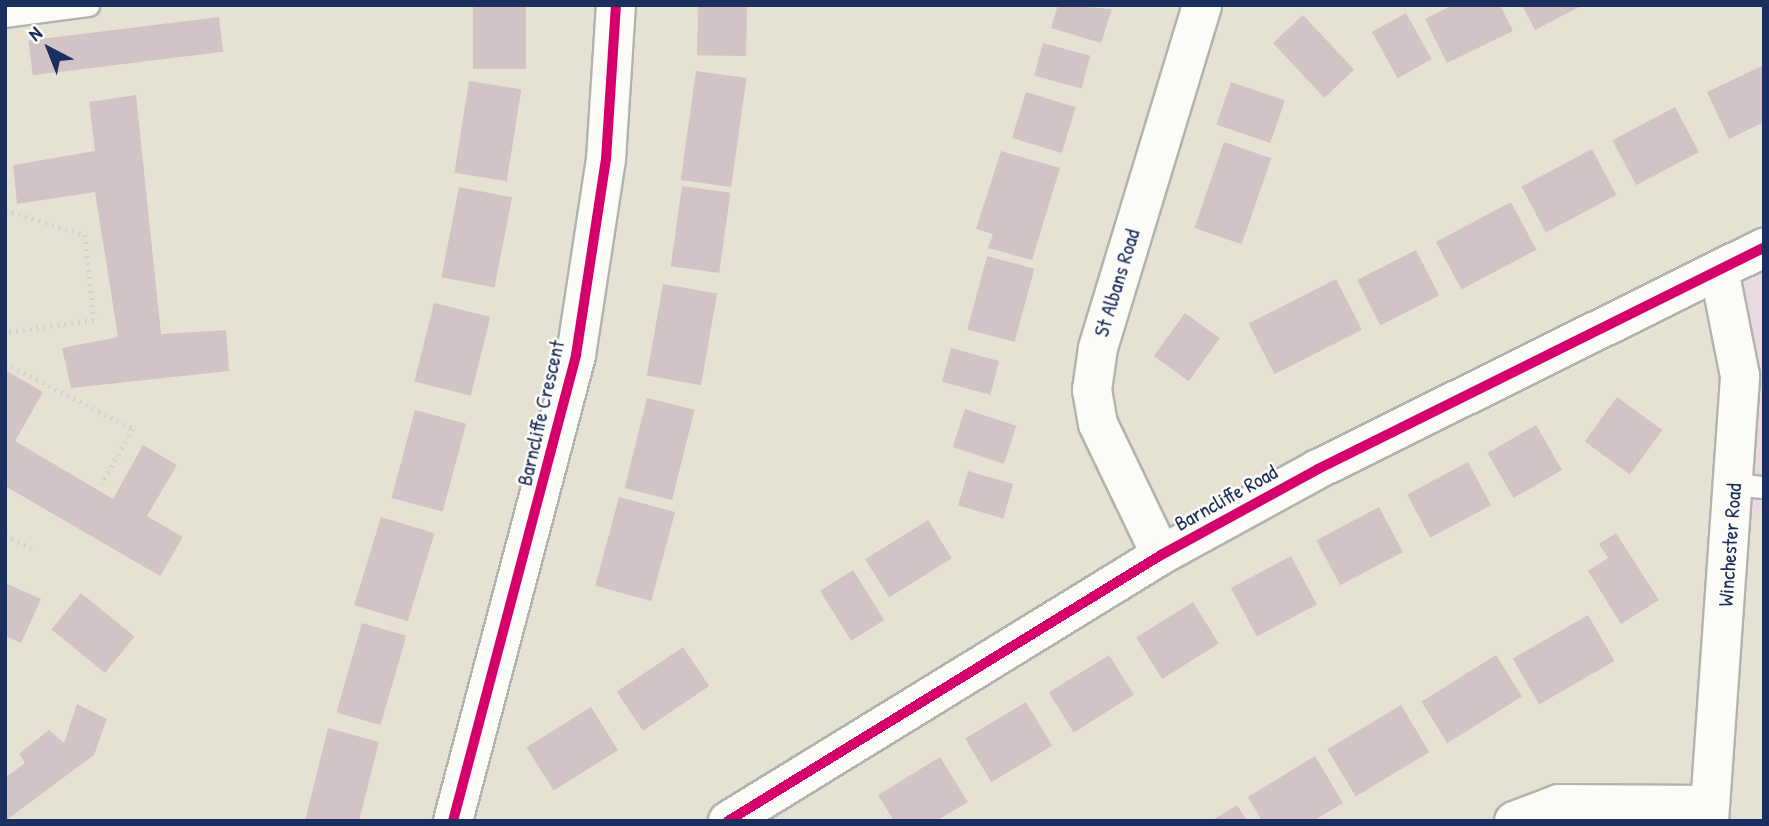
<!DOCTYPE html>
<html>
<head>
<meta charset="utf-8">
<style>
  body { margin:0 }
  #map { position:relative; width:1769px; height:826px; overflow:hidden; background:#e5e2d3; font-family:"Patrick Hand",sans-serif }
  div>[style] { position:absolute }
  .built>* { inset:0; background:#e9d9e0 }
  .building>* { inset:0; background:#d2c4c6; transform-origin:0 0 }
  .path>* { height:4.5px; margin-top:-2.25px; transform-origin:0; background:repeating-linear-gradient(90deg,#d3d4d2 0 2px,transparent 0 7px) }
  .roads { filter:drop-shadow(2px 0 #b2b3ae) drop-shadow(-2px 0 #b2b3ae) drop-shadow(0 2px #b2b3ae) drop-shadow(0 -2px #b2b3ae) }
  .service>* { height:21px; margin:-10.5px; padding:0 10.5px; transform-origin:10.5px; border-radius:10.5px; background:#fbfbf8 }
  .minor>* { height:38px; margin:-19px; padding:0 19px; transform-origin:19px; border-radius:19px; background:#fbfbf8 }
  .cycleway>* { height:10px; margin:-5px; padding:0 5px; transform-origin:5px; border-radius:5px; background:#d6006c }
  span { translate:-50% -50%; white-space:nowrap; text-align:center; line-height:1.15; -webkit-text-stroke:5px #fdfcf7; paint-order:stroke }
  .street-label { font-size:21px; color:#1b2f5e }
  .frame { position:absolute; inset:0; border:7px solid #1b2f5e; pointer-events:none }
  .north { position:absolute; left:14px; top:14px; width:70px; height:70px; -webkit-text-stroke:5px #fdfcf7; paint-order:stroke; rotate:318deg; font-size:19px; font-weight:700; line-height:28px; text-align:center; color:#1b2f5e }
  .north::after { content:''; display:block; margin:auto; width:24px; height:32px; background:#1b2f5e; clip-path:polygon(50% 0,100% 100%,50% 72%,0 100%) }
</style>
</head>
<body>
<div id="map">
  <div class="built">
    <i style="clip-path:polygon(1764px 248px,1764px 513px,1732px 511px,1719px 270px)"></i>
  </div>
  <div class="building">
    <i style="left:473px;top:5px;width:53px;height:64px"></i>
    <i style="left:747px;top:5px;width:51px;height:49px;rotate:91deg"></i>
    <i style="clip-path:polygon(1058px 5px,1112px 9px,1101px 43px,1051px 28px)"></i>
    <i style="clip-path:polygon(1453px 5px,1500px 5px,1513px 31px,1447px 63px,1425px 19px)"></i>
    <i style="clip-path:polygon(1522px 5px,1583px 5px,1535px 30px)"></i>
    <i style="left:1406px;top:13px;width:53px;height:39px;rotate:61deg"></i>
    <i style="left:1303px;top:15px;width:75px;height:41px;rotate:47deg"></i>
    <i style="left:219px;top:17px;width:35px;height:192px;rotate:83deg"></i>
    <i style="left:1043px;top:43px;width:49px;height:34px;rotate:15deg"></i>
    <i style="clip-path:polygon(1764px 65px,1764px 122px,1729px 139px,1707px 92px)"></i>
    <i style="left:696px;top:71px;width:51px;height:110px;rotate:8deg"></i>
    <i style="left:469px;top:81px;width:53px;height:93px;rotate:9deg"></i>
    <i style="left:1231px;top:82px;width:57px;height:45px;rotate:19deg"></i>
    <i style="left:1026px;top:92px;width:52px;height:48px;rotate:17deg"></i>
    <i style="clip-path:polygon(136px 95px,161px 334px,226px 330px,229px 371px,71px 388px,62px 348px,118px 337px,95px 192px,17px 204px,13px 165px,95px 151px,89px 102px)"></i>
    <i style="left:1675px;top:107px;width:51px;height:71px;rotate:62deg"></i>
    <i style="left:1224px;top:142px;width:50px;height:91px;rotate:19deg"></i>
    <i style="left:1592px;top:149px;width:52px;height:80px;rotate:62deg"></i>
    <i style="clip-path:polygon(1001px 151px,1060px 168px,1032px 260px,988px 248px,993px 234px,976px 229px)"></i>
    <i style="left:682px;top:186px;width:49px;height:81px;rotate:8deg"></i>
    <i style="left:459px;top:187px;width:54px;height:92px;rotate:11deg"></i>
    <i style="left:1511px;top:202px;width:54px;height:85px;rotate:62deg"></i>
    <i style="left:1416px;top:250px;width:51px;height:66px;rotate:63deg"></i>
    <i style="left:987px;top:256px;width:49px;height:76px;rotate:15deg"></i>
    <i style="left:1336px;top:279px;width:57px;height:98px;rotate:63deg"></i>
    <i style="left:663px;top:284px;width:55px;height:93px;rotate:10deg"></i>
    <i style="left:434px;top:303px;width:58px;height:81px;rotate:14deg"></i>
    <i style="left:1185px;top:313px;width:43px;height:53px;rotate:36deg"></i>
    <i style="left:951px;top:348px;width:50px;height:35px;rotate:15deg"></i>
    <i style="clip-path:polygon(7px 371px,43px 392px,15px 441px,113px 499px,143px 445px,177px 465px,147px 516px,183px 537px,160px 576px,5px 486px)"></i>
    <i style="left:1617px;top:397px;width:56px;height:55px;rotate:36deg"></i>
    <i style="left:647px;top:398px;width:49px;height:93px;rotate:14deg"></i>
    <i style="left:965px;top:409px;width:54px;height:40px;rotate:18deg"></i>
    <i style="left:415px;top:410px;width:53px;height:91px;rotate:15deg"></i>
    <i style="left:1536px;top:425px;width:52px;height:56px;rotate:60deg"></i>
    <i style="left:1468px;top:462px;width:49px;height:69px;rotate:62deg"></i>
    <i style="left:968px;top:471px;width:47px;height:36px;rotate:16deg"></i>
    <i style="left:619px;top:497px;width:58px;height:92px;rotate:15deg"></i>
    <i style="left:1379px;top:507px;width:51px;height:71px;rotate:62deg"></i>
    <i style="left:381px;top:517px;width:56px;height:92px;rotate:17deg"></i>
    <i style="left:928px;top:520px;width:45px;height:74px;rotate:58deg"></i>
    <i style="clip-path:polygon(1616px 533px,1659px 600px,1621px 624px,1588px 571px,1608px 558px,1599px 544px)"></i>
    <i style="left:1291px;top:556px;width:55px;height:68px;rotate:62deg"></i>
    <i style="left:853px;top:570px;width:59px;height:39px;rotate:58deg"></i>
    <i style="clip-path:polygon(5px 583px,41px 599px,21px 643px,5px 636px)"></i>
    <i style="left:81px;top:593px;width:69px;height:47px;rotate:39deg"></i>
    <i style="left:1193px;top:602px;width:49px;height:67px;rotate:58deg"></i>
    <i style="left:1588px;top:615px;width:53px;height:87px;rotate:60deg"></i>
    <i style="left:362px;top:623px;width:46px;height:93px;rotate:16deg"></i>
    <i style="left:683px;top:647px;width:47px;height:80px;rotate:56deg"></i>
    <i style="left:1109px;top:655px;width:47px;height:71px;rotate:58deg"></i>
    <i style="left:1496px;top:655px;width:49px;height:88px;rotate:58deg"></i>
    <i style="left:1026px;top:702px;width:51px;height:71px;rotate:59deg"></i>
    <i style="clip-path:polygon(77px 704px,107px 719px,94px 755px,5px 821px,5px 778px,25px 763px,19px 754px,49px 730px,64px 743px)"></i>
    <i style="left:1401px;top:705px;width:55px;height:86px;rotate:59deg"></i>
    <i style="left:591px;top:707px;width:51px;height:76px;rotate:58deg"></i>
    <i style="clip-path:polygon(328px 728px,379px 742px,359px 821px,305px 821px)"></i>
    <i style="clip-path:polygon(1315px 756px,1343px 803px,1313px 821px,1262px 821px,1248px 797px)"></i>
    <i style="clip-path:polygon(940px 757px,968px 802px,936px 821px,894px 821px,878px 795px)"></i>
    <i style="clip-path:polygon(1237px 805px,1247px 821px,1211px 821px)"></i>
  </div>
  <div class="path">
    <i style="left:5px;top:210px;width:84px;rotate:17.4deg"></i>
    <i style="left:85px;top:235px;width:85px;rotate:84deg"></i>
    <i style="left:94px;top:320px;width:90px;rotate:171.7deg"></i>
    <i style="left:5px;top:363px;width:144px;rotate:27.3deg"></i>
    <i style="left:133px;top:429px;width:64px;rotate:119.7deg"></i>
    <i style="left:5px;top:535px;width:30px;rotate:27deg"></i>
  </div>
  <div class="roads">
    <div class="service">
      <i style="left:5px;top:16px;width:84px;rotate:-7.5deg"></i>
      <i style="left:1734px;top:484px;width:30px;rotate:6deg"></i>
    </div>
    <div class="minor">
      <i style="left:1161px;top:555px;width:145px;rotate:-115.7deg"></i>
      <i style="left:1098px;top:424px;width:35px;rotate:-100deg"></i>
      <i style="left:1092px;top:390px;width:42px;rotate:-81.9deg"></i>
      <i style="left:1098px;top:348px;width:358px;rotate:-73.1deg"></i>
      <i style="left:453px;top:821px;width:482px;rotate:-75.2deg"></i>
      <i style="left:576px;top:355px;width:198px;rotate:-81.3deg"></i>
      <i style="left:606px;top:159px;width:154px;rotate:-86.3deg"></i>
      <i style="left:728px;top:821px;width:508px;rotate:-31.56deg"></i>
      <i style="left:1161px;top:555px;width:179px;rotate:-28.7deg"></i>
      <i style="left:1318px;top:469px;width:498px;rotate:-26.4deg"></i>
      <i style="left:1514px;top:821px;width:48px;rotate:-20.7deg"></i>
      <i style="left:1559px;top:804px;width:151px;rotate:0.4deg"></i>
      <i style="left:1709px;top:821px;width:446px;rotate:-86deg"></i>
      <i style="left:1740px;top:376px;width:108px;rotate:-101.2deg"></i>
    </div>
  </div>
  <div class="cycleway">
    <i style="left:453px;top:821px;width:482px;rotate:-75.2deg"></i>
    <i style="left:576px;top:355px;width:198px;rotate:-81.3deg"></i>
    <i style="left:606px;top:159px;width:154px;rotate:-86.3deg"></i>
    <i style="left:728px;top:821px;width:508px;rotate:-31.56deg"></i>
    <i style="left:1161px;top:555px;width:179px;rotate:-28.7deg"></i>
    <i style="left:1318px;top:469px;width:498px;rotate:-26.4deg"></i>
  </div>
  <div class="street-label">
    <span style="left:1117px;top:283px;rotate:-73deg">St Albans Road</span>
    <span style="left:541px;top:413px;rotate:-77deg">Barncliffe Crescent</span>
    <span style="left:1226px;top:498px;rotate:-29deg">Barncliffe Road</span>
    <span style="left:1730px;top:545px;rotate:-86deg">Winchester Road</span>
  </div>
  <div class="frame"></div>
  <div class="north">N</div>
</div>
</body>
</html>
